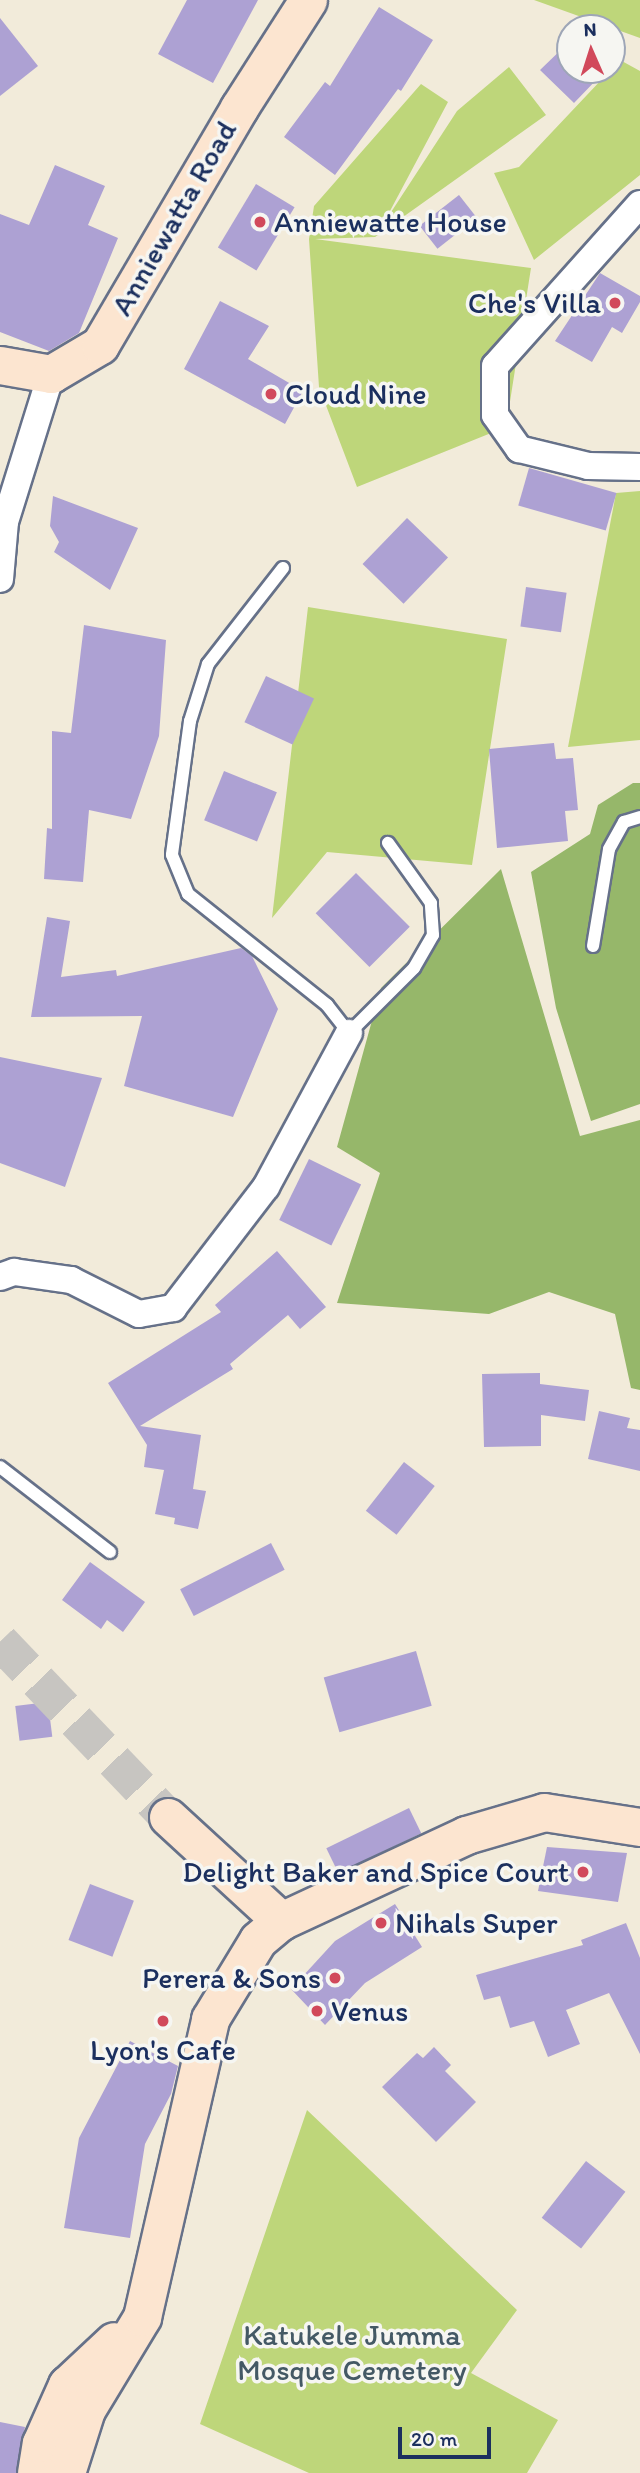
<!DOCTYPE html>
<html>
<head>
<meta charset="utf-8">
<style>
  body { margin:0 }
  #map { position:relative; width:640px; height:2473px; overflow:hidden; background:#f2ebda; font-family:Itim,sans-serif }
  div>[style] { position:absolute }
  .green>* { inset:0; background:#bed67a }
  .forest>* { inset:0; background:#96b76a }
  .building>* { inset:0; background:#ada1d3; transform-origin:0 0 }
  .secondary-tunnel>* { height:37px; margin-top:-18.5px; transform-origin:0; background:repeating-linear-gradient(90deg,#c7c5c1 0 37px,transparent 0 55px) }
  .roads { filter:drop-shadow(2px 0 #667189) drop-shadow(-2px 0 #667189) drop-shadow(0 2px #667189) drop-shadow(0 -2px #667189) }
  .lane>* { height:12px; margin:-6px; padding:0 6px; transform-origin:6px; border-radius:6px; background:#fff }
  .street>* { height:26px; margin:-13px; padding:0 13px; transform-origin:13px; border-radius:13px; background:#fff }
  .secondary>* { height:37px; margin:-18.5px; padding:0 18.5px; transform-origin:18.5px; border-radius:18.5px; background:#fce5d0 }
  .dots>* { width:19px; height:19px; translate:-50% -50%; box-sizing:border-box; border:4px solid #f6f6f2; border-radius:50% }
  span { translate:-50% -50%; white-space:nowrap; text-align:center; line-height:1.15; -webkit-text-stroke:7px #f6f6f2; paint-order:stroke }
  .street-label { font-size:30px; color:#1b2f5e }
  .poi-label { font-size:30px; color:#1b2f5e }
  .left { translate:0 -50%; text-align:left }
  .right { translate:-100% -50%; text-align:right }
  .park-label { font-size:30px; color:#445965 }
  .north { position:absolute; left:556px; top:14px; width:70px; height:70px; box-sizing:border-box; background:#f6f6f2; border:2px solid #9ea6b7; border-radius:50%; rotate:357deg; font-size:19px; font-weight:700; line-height:28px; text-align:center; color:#1b2f5e }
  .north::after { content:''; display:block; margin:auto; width:24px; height:32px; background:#d1495b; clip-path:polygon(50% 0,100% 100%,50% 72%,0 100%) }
  .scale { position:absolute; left:398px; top:2427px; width:93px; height:32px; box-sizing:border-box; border:4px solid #1b2f5e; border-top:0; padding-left:9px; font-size:21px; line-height:24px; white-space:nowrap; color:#1b2f5e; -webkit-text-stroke:5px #f6f6f2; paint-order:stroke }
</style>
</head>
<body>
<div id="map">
  <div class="green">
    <i style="clip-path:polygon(534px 0,640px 0,640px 38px)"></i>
    <i style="clip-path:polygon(620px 60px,640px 71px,640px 175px,534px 260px,494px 173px,519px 167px)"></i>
    <i style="clip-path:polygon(509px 67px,546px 115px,375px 237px,315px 239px,531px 268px,506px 427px,357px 487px,319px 387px,309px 239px,314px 206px,421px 84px,448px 102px,382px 226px,457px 111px)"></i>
    <i style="clip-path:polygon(640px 491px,640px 740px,568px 747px,616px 493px)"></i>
    <i style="clip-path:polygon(308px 607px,507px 639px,472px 865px,327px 852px,272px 918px)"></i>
    <i style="clip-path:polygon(307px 2110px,517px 2310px,471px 2373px,558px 2420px,527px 2473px,309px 2473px,200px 2424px)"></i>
  </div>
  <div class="forest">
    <i style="clip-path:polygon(633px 783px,640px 783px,640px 1104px,591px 1121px,556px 1008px,531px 872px,590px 834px,598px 805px)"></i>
    <i style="clip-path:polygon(501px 869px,580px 1136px,640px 1120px,640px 1390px,631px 1388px,615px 1314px,549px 1292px,489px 1314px,337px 1303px,380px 1173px,337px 1147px,381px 988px)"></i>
  </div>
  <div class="building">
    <i style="clip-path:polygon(187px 0,258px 0,213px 83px,158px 54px)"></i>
    <i style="clip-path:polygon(379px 7px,433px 40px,401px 91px,398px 89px,335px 175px,284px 137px,325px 82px,330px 86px)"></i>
    <i style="clip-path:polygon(0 18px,38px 66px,0 96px)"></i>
    <i style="clip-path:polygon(568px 43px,570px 70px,595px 70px,601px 75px,574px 103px,540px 70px)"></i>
    <i style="clip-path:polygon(55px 165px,105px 186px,88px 225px,118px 238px,79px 333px,49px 351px,0 332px,0 214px,29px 225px)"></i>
    <i style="left:256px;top:184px;width:45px;height:74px;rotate:31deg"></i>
    <i style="left:459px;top:195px;width:29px;height:50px;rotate:52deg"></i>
    <i style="clip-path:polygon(600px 273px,640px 296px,640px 302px,622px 333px,612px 327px,592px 362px,555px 341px)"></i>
    <i style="clip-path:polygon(220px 301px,269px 326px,248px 359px,303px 391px,285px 424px,184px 369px)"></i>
    <i style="left:529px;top:468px;width:91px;height:39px;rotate:16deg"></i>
    <i style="clip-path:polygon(53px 496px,138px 528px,110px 590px,54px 552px,59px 542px,50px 526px)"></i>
    <i style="left:407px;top:518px;width:57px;height:64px;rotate:44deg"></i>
    <i style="left:526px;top:587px;width:41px;height:40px;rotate:8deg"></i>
    <i style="clip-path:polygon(84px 625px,166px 640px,159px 736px,131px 819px,89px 810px,83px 882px,44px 879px,47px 828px,52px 829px,52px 731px,71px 733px)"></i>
    <i style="left:266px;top:676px;width:53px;height:51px;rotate:25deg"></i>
    <i style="clip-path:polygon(554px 743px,556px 759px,573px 758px,578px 810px,565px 811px,568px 841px,497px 848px,489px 749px)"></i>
    <i style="left:224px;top:771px;width:57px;height:53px;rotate:22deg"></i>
    <i style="left:356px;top:873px;width:76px;height:57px;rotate:45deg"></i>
    <i style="clip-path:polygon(47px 917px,70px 921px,61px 977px,116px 970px,117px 976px,241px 948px,252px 956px,278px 1009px,233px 1117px,124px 1086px,142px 1016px,31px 1017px)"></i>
    <i style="clip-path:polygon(0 1057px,102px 1078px,65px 1187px,0 1163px)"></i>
    <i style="left:309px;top:1159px;width:58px;height:68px;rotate:26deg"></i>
    <i style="clip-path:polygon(277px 1251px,326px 1307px,300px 1329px,288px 1315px,230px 1364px,233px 1369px,140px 1426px,201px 1435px,193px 1489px,206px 1491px,198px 1529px,174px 1524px,175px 1518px,155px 1514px,164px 1470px,144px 1467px,147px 1445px,108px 1383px,221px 1312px,215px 1305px)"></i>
    <i style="clip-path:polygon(540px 1373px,540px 1384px,589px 1390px,585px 1421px,541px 1415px,541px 1446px,484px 1447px,482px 1374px)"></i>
    <i style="clip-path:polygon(599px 1411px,630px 1418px,627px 1428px,640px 1430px,640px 1471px,588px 1459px)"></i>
    <i style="left:404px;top:1462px;width:39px;height:62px;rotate:38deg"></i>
    <i style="left:271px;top:1543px;width:30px;height:102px;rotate:63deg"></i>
    <i style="clip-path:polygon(90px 1562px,145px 1602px,123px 1632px,107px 1620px,101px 1629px,62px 1600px)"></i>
    <i style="left:416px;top:1651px;width:57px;height:96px;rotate:74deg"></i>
    <i style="left:48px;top:1702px;width:35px;height:33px;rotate:83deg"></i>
    <i style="left:409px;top:1808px;width:28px;height:92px;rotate:64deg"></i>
    <i style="clip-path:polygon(547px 1847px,627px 1853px,618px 1902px,538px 1891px)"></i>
    <i style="left:90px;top:1884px;width:47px;height:60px;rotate:21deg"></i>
    <i style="clip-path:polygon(395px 1904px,422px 1947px,365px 1983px,325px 2025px,291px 1989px,335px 1941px)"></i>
    <i style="clip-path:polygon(626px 1923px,640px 1958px,640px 2054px,609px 1993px,566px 2010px,580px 2044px,548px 2057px,534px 2021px,510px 2028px,500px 1996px,484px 2000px,476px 1975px,583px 1945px,581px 1940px)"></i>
    <i style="clip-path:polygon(130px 2041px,178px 2066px,171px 2094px,145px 2144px,130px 2238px,64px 2228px,79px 2138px)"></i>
    <i style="clip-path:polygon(434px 2047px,451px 2065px,445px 2071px,476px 2102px,436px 2142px,382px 2087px,417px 2053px,423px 2058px)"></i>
    <i style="left:586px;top:2161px;width:50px;height:72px;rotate:38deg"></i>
    <i style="clip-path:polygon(0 2422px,25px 2427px,16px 2473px,0 2473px)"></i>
  </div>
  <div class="secondary-tunnel">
    <i style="left:0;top:1641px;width:243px;rotate:46.3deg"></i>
  </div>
  <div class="roads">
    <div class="lane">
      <i style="left:283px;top:568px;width:122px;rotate:128deg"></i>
      <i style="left:208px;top:664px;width:60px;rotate:107.5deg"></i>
      <i style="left:190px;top:721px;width:135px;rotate:97.7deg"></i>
      <i style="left:172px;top:855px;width:42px;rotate:67.7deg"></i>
      <i style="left:188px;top:894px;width:178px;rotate:38.6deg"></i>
      <i style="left:327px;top:1005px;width:36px;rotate:52deg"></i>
      <i style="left:349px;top:1033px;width:92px;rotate:-45deg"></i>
      <i style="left:414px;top:968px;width:38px;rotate:-60deg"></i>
      <i style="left:433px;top:935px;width:32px;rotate:-94deg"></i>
      <i style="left:431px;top:903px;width:74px;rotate:-125.6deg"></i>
      <i style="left:593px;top:946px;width:98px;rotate:-80.6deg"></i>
      <i style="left:609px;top:849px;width:31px;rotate:-61deg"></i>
      <i style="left:624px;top:822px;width:17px;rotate:-17deg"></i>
      <i style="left:0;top:1467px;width:139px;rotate:37.7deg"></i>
    </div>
    <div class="street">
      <i style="left:640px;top:204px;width:217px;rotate:131.8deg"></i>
      <i style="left:495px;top:366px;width:49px;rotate:90deg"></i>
      <i style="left:495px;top:415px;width:42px;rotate:54.8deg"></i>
      <i style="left:519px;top:449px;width:71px;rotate:13.8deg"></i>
      <i style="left:588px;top:466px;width:52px;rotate:1.1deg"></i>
      <i style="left:0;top:579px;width:57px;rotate:-85deg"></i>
      <i style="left:5px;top:522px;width:155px;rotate:-72.7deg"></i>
      <i style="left:0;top:1277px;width:15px;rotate:-20deg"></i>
      <i style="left:14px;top:1272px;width:58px;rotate:8deg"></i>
      <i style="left:71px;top:1280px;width:76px;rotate:26.6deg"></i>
      <i style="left:139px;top:1314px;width:35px;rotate:-10deg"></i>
      <i style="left:173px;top:1308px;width:153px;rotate:-52.5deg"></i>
      <i style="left:266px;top:1187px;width:175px;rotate:-61.7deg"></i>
    </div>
    <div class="secondary">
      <i style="left:0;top:365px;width:52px;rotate:10deg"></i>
      <i style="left:51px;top:374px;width:57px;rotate:-30.6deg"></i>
      <i style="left:100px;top:345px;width:275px;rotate:-59.6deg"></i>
      <i style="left:239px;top:108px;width:128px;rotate:-57.4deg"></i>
      <i style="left:168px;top:1817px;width:154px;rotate:42.6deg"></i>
      <i style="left:281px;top:1921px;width:204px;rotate:-24.9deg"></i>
      <i style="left:466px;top:1835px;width:81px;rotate:-16.4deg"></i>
      <i style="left:544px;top:1812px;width:97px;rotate:8.9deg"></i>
      <i style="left:36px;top:2473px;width:30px;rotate:-81deg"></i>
      <i style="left:41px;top:2443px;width:64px;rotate:-65.9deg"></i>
      <i style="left:67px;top:2385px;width:64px;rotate:-43.1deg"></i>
      <i style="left:66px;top:2473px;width:66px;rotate:-72.4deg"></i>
      <i style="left:86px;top:2410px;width:109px;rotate:-58.9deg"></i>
      <i style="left:142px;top:2317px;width:306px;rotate:-77.1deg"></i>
      <i style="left:210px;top:2019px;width:92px;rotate:-58.7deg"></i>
      <i style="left:258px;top:1940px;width:30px;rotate:-40deg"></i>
    </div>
  </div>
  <div class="dots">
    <i style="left:260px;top:222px;background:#d1495b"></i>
    <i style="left:615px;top:303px;background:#d1495b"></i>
    <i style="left:271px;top:394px;background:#d1495b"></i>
    <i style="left:583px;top:1872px;background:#d1495b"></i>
    <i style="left:381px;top:1923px;background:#d1495b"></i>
    <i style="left:335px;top:1978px;background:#d1495b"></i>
    <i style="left:317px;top:2011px;background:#d1495b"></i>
    <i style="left:163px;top:2021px;background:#d1495b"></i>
  </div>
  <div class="street-label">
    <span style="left:174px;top:218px;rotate:-60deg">Anniewatta Road</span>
  </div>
  <div class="poi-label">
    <span class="left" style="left:274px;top:222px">Anniewatte House</span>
    <span class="right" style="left:601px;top:303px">Che's Villa</span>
    <span class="left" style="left:285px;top:394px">Cloud Nine</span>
    <span class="right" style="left:569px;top:1872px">Delight Baker and Spice Court</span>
    <span class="left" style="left:395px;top:1923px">Nihals Super</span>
    <span class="right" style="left:321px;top:1978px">Perera &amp; Sons</span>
    <span class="left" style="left:331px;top:2011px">Venus</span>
    <span style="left:163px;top:2050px">Lyon's Cafe</span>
  </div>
  <div class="park-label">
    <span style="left:352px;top:2352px">Katukele Jumma<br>Mosque Cemetery</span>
  </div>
  <div class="north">N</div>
  <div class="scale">20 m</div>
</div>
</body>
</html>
